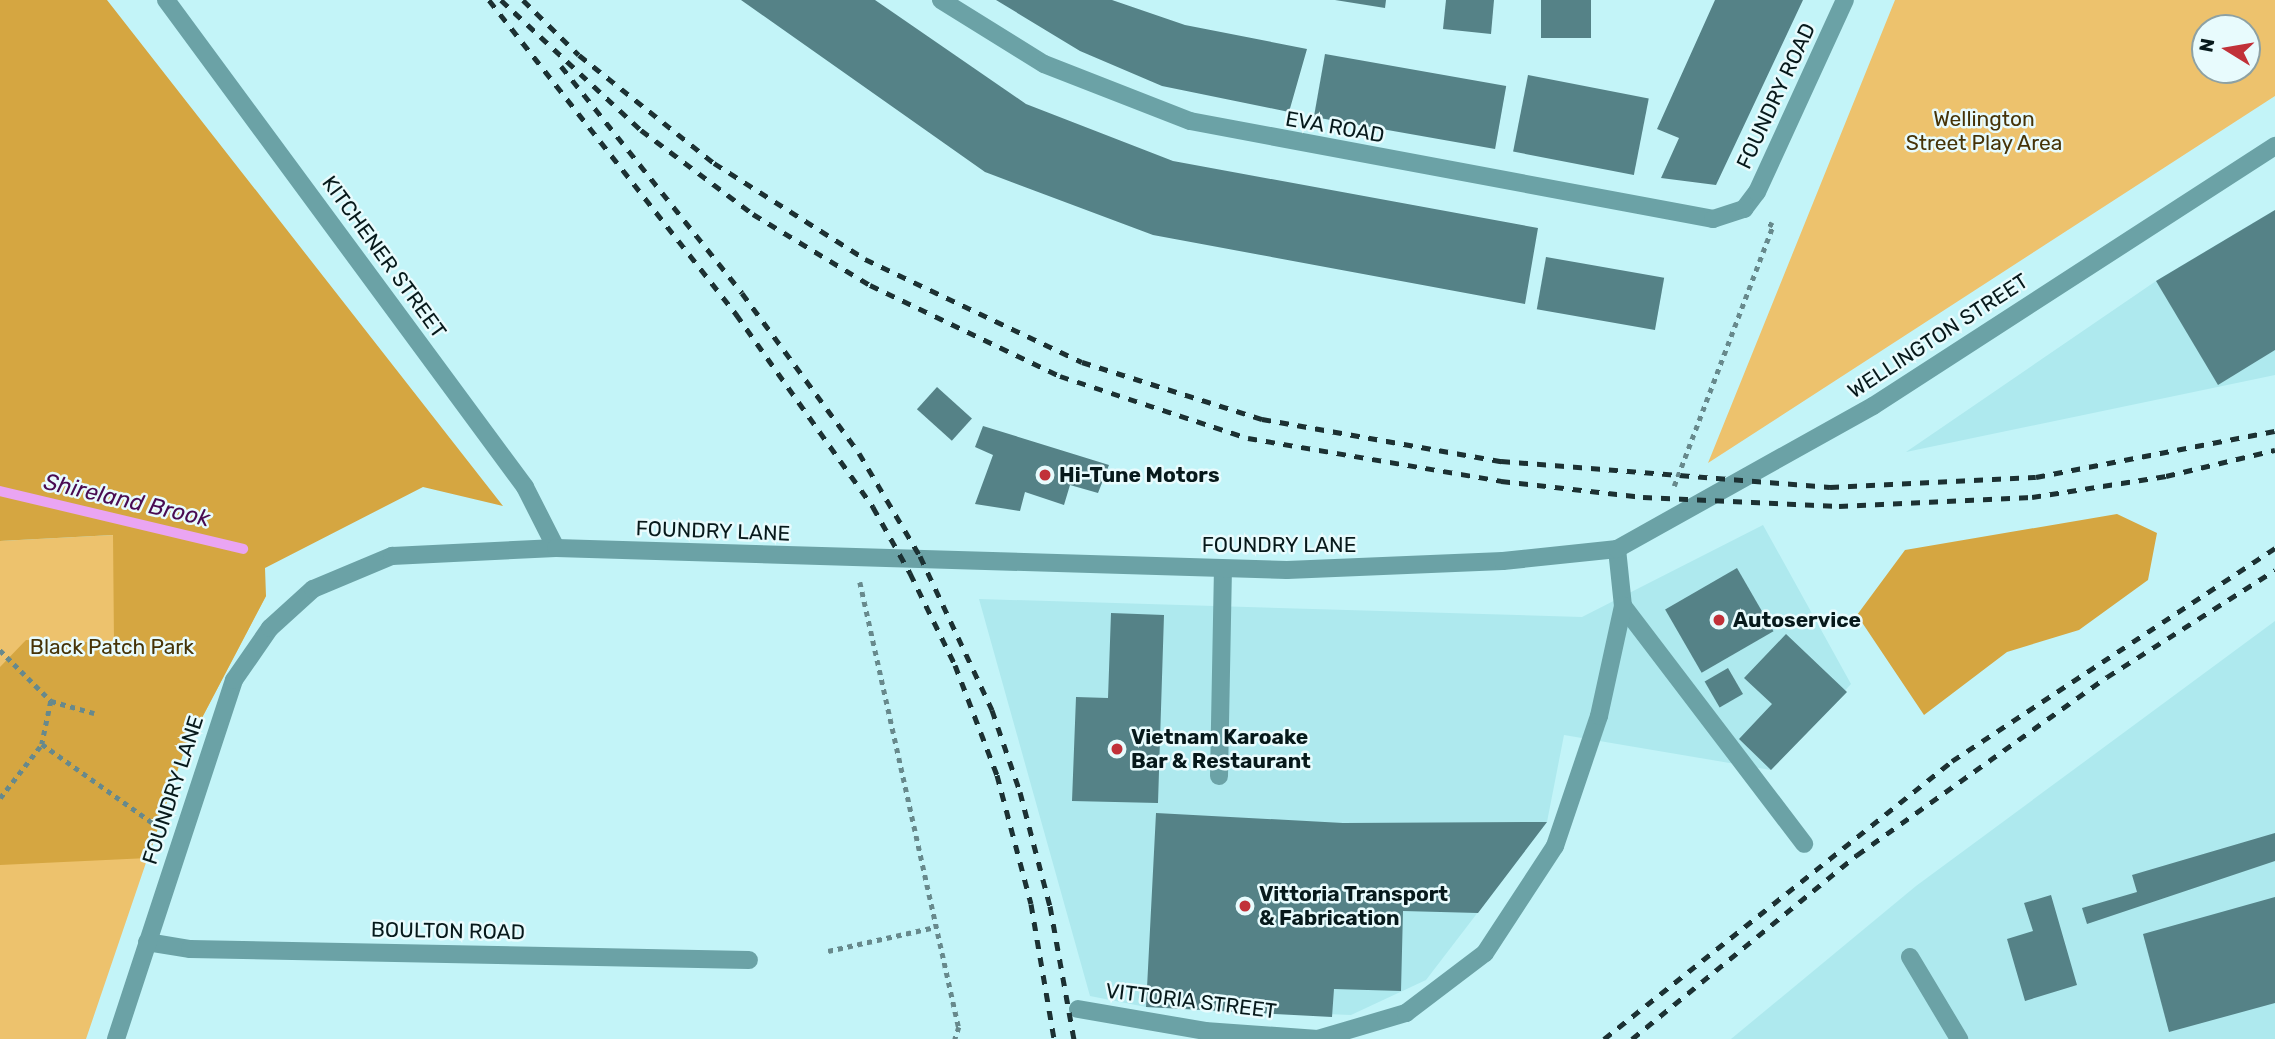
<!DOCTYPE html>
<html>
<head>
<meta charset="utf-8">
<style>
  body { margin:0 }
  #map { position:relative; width:2275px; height:1039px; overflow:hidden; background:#c3f4f8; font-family:Rubik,sans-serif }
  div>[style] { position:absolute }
  .built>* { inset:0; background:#aee9ee }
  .green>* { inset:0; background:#edc26d }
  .forest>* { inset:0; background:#d5a641 }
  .stream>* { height:10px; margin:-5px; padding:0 5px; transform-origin:5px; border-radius:5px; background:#eaa5f2 }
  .building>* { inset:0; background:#558287; transform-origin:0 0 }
  .path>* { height:4.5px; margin-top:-2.25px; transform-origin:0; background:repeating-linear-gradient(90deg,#67898c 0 5px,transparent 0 10px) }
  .service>* { height:18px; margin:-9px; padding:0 9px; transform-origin:9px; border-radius:9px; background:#6ba2a6 }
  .minor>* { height:18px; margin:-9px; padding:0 9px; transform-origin:9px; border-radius:9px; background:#6ba2a6 }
  .rail>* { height:5px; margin-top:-2.5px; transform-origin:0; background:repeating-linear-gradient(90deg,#1c3133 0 9px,transparent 0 18px) }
  .dots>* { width:19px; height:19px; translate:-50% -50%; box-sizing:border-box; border:4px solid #e8fbfd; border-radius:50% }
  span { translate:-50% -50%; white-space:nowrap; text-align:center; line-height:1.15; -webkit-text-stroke:5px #e8fbfd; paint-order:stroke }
  .street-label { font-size:21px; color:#07191b }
  .park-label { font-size:21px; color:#463307 }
  .poi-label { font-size:21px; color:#07191b; font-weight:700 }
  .left { translate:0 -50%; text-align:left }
  .water-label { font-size:23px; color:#490b51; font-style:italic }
  .north { position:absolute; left:2191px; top:14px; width:70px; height:70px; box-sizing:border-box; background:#e8fbfd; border:2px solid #8ea1a3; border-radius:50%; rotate:281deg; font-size:19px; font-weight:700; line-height:28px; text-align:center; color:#07191b }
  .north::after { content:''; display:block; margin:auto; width:24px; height:32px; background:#c13139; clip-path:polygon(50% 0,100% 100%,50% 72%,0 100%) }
</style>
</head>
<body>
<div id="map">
  <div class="built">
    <i style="clip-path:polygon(2275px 210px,2275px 375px,1906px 452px,2156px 281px)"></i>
    <i style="clip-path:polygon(1763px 525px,1851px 684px,1771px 770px,1564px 735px,1547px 822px,1426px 980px,1351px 1015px,1146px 1007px,1090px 996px,979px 599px,1582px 617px)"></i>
    <i style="clip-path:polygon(2275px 621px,2275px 1039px,1731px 1039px,1916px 886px)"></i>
  </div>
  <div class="green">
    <i style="clip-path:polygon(evenodd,1895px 0,2275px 0,2275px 96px,1708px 463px,1895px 0,2247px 28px,2247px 70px,2205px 70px,2205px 28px,2247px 28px)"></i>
    <i style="clip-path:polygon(228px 529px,266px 596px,183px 754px,86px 1039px,0 1039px,0 541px)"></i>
  </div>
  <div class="forest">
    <i style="clip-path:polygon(0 0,107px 0,503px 506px,423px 487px,265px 568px,266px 596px,183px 754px,148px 858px,0 865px,0 667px,26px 640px,114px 643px,113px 535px,0 541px)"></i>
    <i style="clip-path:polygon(2117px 514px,2157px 533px,2148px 580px,2079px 630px,2007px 652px,1924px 715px,1857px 615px,1905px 550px)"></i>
  </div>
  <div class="stream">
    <i style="left:0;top:491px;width:250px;rotate:13.4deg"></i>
  </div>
  <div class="building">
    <i style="clip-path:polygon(741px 0,875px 0,1026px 104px,1173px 161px,1538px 228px,1525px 304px,1153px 235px,985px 172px)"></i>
    <i style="clip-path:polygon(996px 0,1112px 0,1185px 25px,1307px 49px,1289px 112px,1162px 86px,1080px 51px)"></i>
    <i style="clip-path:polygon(1335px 0,1386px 0,1385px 8px)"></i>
    <i style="clip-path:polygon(1446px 0,1494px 0,1491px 34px,1443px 29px)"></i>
    <i style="left:1541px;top:0;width:50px;height:38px"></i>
    <i style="clip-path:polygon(1715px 0,1803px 0,1716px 185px,1661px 178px,1679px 138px,1657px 129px)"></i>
    <i style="left:1325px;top:54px;width:184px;height:64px;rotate:10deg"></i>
    <i style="left:1528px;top:75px;width:123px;height:78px;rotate:11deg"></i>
    <i style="clip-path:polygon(2275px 210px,2275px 350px,2218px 385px,2156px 281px)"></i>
    <i style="left:1546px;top:257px;width:120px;height:53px;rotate:10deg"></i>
    <i style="left:937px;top:387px;width:47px;height:30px;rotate:42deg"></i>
    <i style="clip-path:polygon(983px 426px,1109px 465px,1098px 493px,1070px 485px,1064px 505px,1025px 492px,1020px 511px,975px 504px,993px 455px,975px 447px)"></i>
    <i style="left:1737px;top:568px;width:73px;height:83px;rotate:60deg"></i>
    <i style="clip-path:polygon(1111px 613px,1164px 615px,1158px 803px,1072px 801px,1076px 697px,1108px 698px)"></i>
    <i style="clip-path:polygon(1786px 634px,1847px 692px,1771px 770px,1739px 739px,1772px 704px,1744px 678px)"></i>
    <i style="left:1728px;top:668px;width:30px;height:27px;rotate:60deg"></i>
    <i style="clip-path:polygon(1156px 813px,1343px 823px,1547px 822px,1478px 913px,1403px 911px,1401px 991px,1334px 989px,1332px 1017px,1146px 1007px)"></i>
    <i style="clip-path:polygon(2275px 833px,2275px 861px,2087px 924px,2082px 908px,2137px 892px,2132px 875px)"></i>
    <i style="clip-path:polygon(2051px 895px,2077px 985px,2025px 1001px,2007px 939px,2033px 931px,2024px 903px)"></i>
    <i style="clip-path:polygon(2275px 897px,2275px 1003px,2169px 1032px,2143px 934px)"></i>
  </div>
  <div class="path">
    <i style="left:1674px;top:486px;width:278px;rotate:-69.2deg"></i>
    <i style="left:1773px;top:226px;width:7px;rotate:-153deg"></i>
    <i style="left:860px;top:582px;width:456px;rotate:77.5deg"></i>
    <i style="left:959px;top:1027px;width:13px;rotate:108deg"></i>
    <i style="left:0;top:650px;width:72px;rotate:45deg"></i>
    <i style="left:51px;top:701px;width:45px;rotate:15.6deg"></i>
    <i style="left:51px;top:701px;width:44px;rotate:101.8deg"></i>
    <i style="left:42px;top:744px;width:141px;rotate:35.5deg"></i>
    <i style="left:0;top:798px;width:68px;rotate:-52.1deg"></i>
    <i style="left:828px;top:951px;width:110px;rotate:-12.6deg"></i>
  </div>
  <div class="service">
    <i style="left:1617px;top:549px;width:57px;rotate:84deg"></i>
    <i style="left:1623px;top:606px;width:299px;rotate:52.7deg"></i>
    <i style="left:1219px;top:776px;width:207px;rotate:-88.9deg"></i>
    <i style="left:147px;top:942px;width:44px;rotate:9.2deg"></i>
    <i style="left:190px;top:949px;width:559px;rotate:1.13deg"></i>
    <i style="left:1910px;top:957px;width:96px;rotate:59.1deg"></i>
    <i style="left:1078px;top:1009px;width:129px;rotate:9.8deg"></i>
    <i style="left:1205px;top:1031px;width:113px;rotate:4deg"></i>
    <i style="left:1318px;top:1039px;width:92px;rotate:-16.5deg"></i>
    <i style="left:1406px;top:1013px;width:99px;rotate:-37.2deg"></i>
    <i style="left:1485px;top:953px;width:128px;rotate:-56.8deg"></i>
    <i style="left:1555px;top:846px;width:137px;rotate:-71.3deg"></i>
    <i style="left:1599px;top:716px;width:113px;rotate:-77.7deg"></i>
  </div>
  <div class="minor">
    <i style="left:166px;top:0;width:605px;rotate:53.6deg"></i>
    <i style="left:525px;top:487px;width:68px;rotate:63.1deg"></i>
    <i style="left:941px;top:0;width:121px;rotate:31.9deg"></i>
    <i style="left:1044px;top:64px;width:157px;rotate:21.3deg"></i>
    <i style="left:1190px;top:121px;width:532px;rotate:10.61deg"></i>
    <i style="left:1713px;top:219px;width:33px;rotate:-18deg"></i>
    <i style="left:1744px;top:209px;width:21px;rotate:-53deg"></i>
    <i style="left:1757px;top:192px;width:211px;rotate:-65.4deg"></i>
    <i style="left:116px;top:1039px;width:378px;rotate:-71.8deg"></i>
    <i style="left:234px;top:680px;width:63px;rotate:-55.3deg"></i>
    <i style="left:270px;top:628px;width:58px;rotate:-42.2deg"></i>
    <i style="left:313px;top:589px;width:86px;rotate:-22.7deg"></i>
    <i style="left:392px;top:556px;width:164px;rotate:-2.8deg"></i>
    <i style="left:556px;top:548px;width:731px;rotate:1.72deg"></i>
    <i style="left:1287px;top:570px;width:216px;rotate:-2.4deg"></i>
    <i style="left:1503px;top:561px;width:115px;rotate:-6deg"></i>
    <i style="left:1617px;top:549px;width:293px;rotate:-29.2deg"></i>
    <i style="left:1873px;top:406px;width:479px;rotate:-32.9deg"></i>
  </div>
  <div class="rail">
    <i style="left:489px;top:0;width:400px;rotate:51.8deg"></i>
    <i style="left:736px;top:314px;width:237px;rotate:54.6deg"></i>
    <i style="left:873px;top:507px;width:76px;rotate:60.7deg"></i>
    <i style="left:910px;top:573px;width:102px;rotate:63.9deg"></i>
    <i style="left:955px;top:665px;width:118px;rotate:69.1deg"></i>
    <i style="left:997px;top:775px;width:133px;rotate:75.2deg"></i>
    <i style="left:1031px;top:904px;width:137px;rotate:80.3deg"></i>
    <i style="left:501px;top:0;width:191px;rotate:42.9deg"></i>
    <i style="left:641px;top:130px;width:140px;rotate:36.9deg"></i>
    <i style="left:753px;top:214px;width:137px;rotate:31.3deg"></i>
    <i style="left:870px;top:285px;width:211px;rotate:25.6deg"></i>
    <i style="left:1060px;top:376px;width:198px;rotate:18.3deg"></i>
    <i style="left:1248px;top:438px;width:257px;rotate:9.6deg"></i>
    <i style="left:1501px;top:481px;width:143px;rotate:6.4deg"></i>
    <i style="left:1643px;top:497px;width:196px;rotate:2.6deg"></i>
    <i style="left:1839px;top:506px;width:193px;rotate:-2.7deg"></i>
    <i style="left:2032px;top:497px;width:136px;rotate:-8.9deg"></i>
    <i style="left:2166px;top:476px;width:112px;rotate:-13.4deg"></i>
    <i style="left:523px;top:0;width:78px;rotate:44.5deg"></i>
    <i style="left:579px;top:55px;width:173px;rotate:38.7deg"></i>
    <i style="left:714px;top:163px;width:179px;rotate:32.4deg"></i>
    <i style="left:865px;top:259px;width:240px;rotate:25.4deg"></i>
    <i style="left:1082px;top:362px;width:189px;rotate:17.6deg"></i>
    <i style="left:1262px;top:419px;width:243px;rotate:10deg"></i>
    <i style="left:1501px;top:461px;width:330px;rotate:4.5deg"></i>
    <i style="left:1830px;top:487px;width:206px;rotate:-2.8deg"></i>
    <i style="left:2036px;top:477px;width:243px;rotate:-10.9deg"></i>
    <i style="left:561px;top:66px;width:290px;rotate:51.4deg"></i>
    <i style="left:742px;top:293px;width:198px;rotate:53.8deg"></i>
    <i style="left:859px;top:453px;width:120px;rotate:59.4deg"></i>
    <i style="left:920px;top:556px;width:170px;rotate:64.9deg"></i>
    <i style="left:992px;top:710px;width:87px;rotate:71.1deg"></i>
    <i style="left:1020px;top:792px;width:118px;rotate:75.3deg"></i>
    <i style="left:1050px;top:906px;width:135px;rotate:79.8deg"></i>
    <i style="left:1604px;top:1039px;width:445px;rotate:-38.6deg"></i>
    <i style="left:1952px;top:761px;width:387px;rotate:-33.4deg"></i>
    <i style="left:1632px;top:1039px;width:291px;rotate:-39.3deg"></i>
    <i style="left:1857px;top:855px;width:307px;rotate:-35.5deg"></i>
    <i style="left:2107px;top:677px;width:199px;rotate:-32.5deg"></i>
  </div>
  <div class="dots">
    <i style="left:1045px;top:475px;background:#c13139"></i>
    <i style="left:1719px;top:620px;background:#c13139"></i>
    <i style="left:1117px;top:749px;background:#c13139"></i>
    <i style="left:1245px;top:906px;background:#c13139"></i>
  </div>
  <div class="street-label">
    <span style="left:1776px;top:96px;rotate:-65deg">FOUNDRY ROAD</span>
    <span style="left:1335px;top:127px;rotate:10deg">EVA ROAD</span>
    <span style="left:384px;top:257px;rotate:54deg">KITCHENER STREET</span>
    <span style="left:1938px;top:336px;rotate:-33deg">WELLINGTON STREET</span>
    <span style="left:713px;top:531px;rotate:2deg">FOUNDRY LANE</span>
    <span style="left:1279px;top:545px">FOUNDRY LANE</span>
    <span style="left:173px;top:790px;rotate:-72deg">FOUNDRY LANE</span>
    <span style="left:448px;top:931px;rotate:1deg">BOULTON ROAD</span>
    <span style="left:1191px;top:1001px;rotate:7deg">VITTORIA STREET</span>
  </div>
  <div class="park-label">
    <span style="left:1984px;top:131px">Wellington<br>Street Play Area</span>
    <span style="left:112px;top:647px">Black Patch Park</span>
  </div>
  <div class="poi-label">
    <span class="left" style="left:1059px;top:475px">Hi-Tune Motors</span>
    <span class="left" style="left:1733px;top:620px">Autoservice</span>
    <span class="left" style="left:1131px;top:749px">Vietnam Karoake<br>Bar &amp; Restaurant</span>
    <span class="left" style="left:1259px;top:906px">Vittoria Transport<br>&amp; Fabrication</span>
  </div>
  <div class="water-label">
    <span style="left:127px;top:500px;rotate:13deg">Shireland Brook</span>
  </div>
  <div class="north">N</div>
</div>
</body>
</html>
